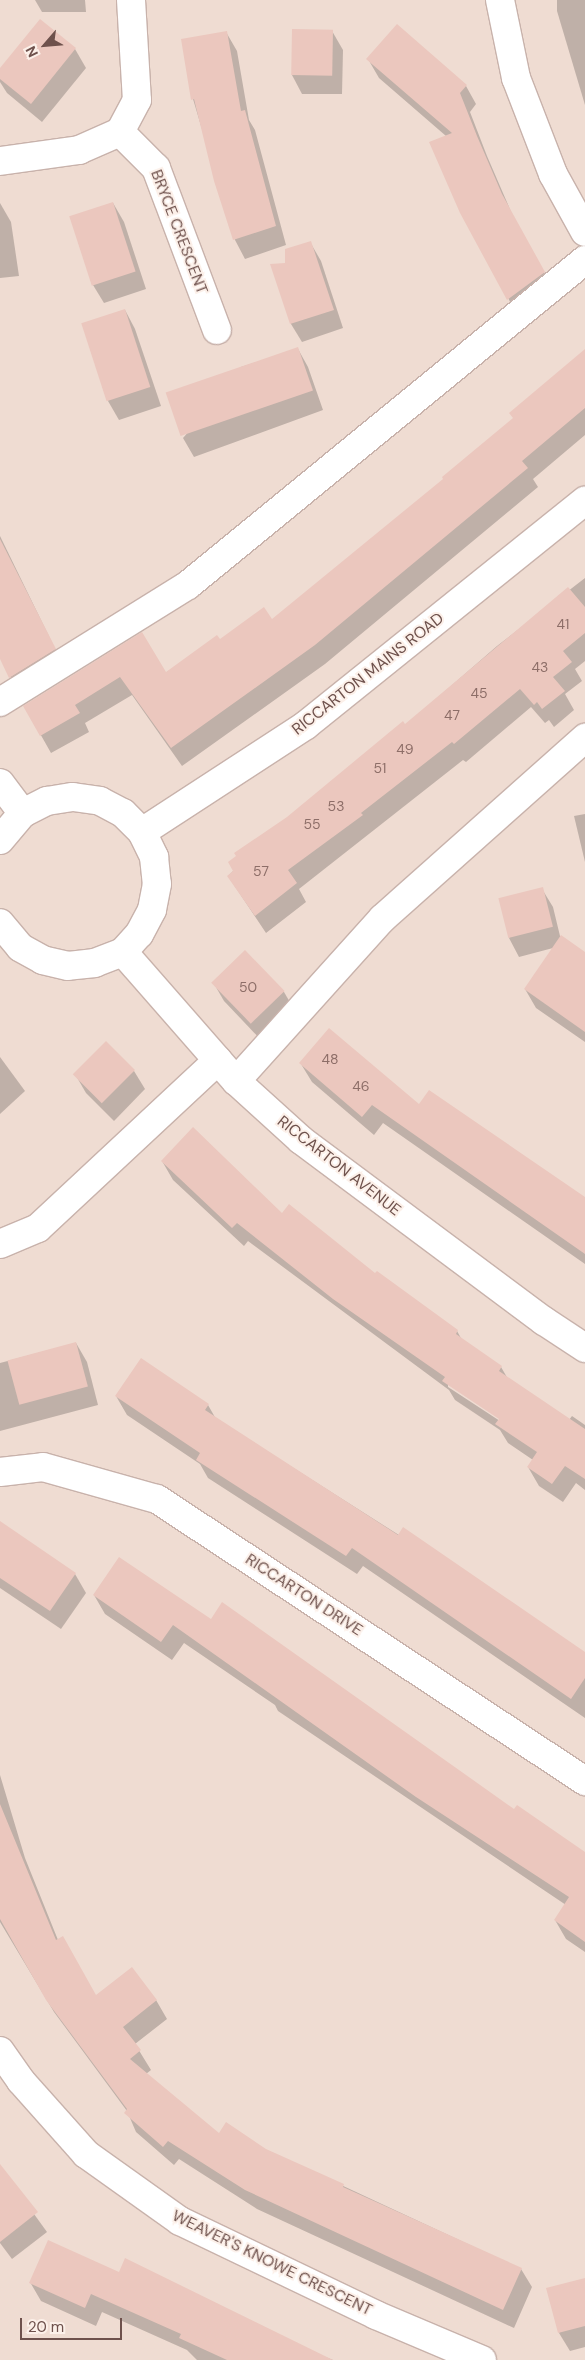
<!DOCTYPE html>
<html>
<head>
<meta charset="utf-8">
<style>
  body { margin:0 }
  #map { position:relative; width:585px; height:2360px; overflow:hidden; background:#f9ece3; font-family:"DM Sans",sans-serif }
  div>[style] { position:absolute }
  .residential>* { inset:0; background:#efdcd2; transform-origin:0 0 }
  .shadow>* { inset:0; background:#0003 }
  .building>* { inset:0; background:#ebc7be; transform-origin:0 0 }
  .roads { filter:drop-shadow(1px 0 #c8b2ab) drop-shadow(-1px 0 #c8b2ab) drop-shadow(0 1px #c8b2ab) drop-shadow(0 -1px #c8b2ab) }
  .minor>* { height:28px; margin:-14px; padding:0 14px; transform-origin:14px; border-radius:14px; background:#fff }
  span { translate:-50% -50%; white-space:nowrap; text-align:center; line-height:1.15; -webkit-text-stroke:4px #fcf0e9; paint-order:stroke }
  .number-label { font-size:14px; color:#8d6e68 }
  .number-label span { -webkit-text-stroke-width:0 }
  .street-label { font-size:16px; color:#6e514c }
  .north { position:absolute; left:20px; top:20px; width:50px; height:50px; -webkit-text-stroke:4px #fcf0e9; paint-order:stroke; rotate:243deg; font-size:14px; font-weight:700; line-height:20px; text-align:center; color:#6e514c }
  .north::after { content:''; display:block; margin:auto; width:18px; height:22px; background:#6e514c; clip-path:polygon(50% 0,100% 100%,50% 72%,0 100%) }
  .scale { position:absolute; left:20px; top:2318px; width:102px; height:22px; box-sizing:border-box; border:2px solid #6e514c; border-top:0; padding-left:6px; font-size:15px; line-height:18px; white-space:nowrap; color:#6e514c; -webkit-text-stroke:4px #fcf0e9; paint-order:stroke }
</style>
</head>
<body>
<div id="map">
  <div class="residential">
    <i style="left:0;top:0;width:585px;height:2360px"></i>
  </div>
  <div class="shadow">
    <i style="clip-path:polygon(35px 0,85px 0,86px 12px,42px 12px)"></i>
    <i style="clip-path:polygon(557px 0,585px 0,585px 105px,557px 11px)"></i>
    <i style="clip-path:polygon(40px 21px,75px 49px,86px 68px,42px 122px,7px 93px,0 82px,0 70px)"></i>
    <i style="clip-path:polygon(293px 30px,332px 31px,343px 50px,342px 94px,302px 94px,292px 75px)"></i>
    <i style="clip-path:polygon(226px 32px,237px 51px,249px 120px,255px 130px,286px 245px,245px 259px,235px 240px,193px 99px)"></i>
    <i style="clip-path:polygon(368px 59px,466px 86px,476px 104px,470px 112px,487px 156px,512px 214px,555px 292px,519px 318px,461px 212px,446px 136px,379px 78px)"></i>
    <i style="clip-path:polygon(0 203px,11px 222px,19px 276px,0 278px)"></i>
    <i style="clip-path:polygon(113px 203px,124px 222px,146px 289px,104px 303px,93px 285px)"></i>
    <i style="clip-path:polygon(310px 242px,321px 261px,343px 328px,302px 342px,291px 324px,286px 264px)"></i>
    <i style="clip-path:polygon(125px 310px,135px 329px,161px 406px,119px 420px,108px 401px)"></i>
    <i style="clip-path:polygon(298px 349px,308px 367px,323px 410px,194px 457px,183px 438px,242px 371px,241px 367px)"></i>
    <i style="clip-path:polygon(585px 357px,585px 435px,533px 479px,538px 487px,325px 664px,182px 766px,132px 695px,85px 723px,89px 732px,51px 753px,25px 707px,142px 634px,165px 673px,220px 640px,272px 621px,445px 480px)"></i>
    <i style="clip-path:polygon(0 536px,60px 659px,16px 687px,0 656px)"></i>
    <i style="clip-path:polygon(585px 578px,585px 661px,575px 669px,582px 681px,565px 694px,574px 710px,554px 727px,549px 720px,545px 723px,531px 707px,466px 762px,463px 760px,299px 889px,306px 902px,266px 933px,228px 876px,287px 818px,405px 726px,497px 646px)"></i>
    <i style="clip-path:polygon(585px 814px,585px 862px,574px 816px)"></i>
    <i style="clip-path:polygon(542px 889px,553px 907px,560px 936px,585px 953px,585px 1042px,536px 1008px,525px 989px,553px 948px,519px 957px,509px 938px)"></i>
    <i style="clip-path:polygon(245px 952px,284px 992px,295px 1011px,263px 1042px,224px 1001px,213px 982px)"></i>
    <i style="clip-path:polygon(0 1057px,25px 1091px,0 1114px)"></i>
    <i style="clip-path:polygon(301px 1064px,419px 1106px,585px 1198px,585px 1264px,383px 1123px,374px 1135px,312px 1082px)"></i>
    <i style="clip-path:polygon(134px 1071px,145px 1089px,114px 1121px,86px 1093px,75px 1074px)"></i>
    <i style="clip-path:polygon(evenodd,162px 1161px,282px 1215px,375px 1275px,377px 1273px,457px 1331px,462px 1340px,501px 1367px,508px 1379px,569px 1420px,572px 1416px,585px 1425px,585px 1490px,576px 1483px,563px 1502px,539px 1486px,528px 1467px,533px 1460px,508px 1443px,500px 1430px,455px 1400px,449px 1390px,248px 1241px,244px 1246px,173px 1180px,162px 1161px,448px 1384px,505px 1421px,503px 1423px,448px 1387px,448px 1384px)"></i>
    <i style="clip-path:polygon(76px 1343px,87px 1362px,98px 1405px,0 1431px,0 1363px)"></i>
    <i style="clip-path:polygon(116px 1396px,208px 1405px,216px 1419px,585px 1653px,585px 1718px,363px 1566px,357px 1574px,208px 1478px,200px 1464px,127px 1415px)"></i>
    <i style="clip-path:polygon(0 1540px,75px 1574px,86px 1593px,61px 1629px,0 1588px)"></i>
    <i style="clip-path:polygon(94px 1595px,211px 1621px,585px 1858px,585px 1952px,566px 1939px,555px 1920px,566px 1905px,278px 1711px,275px 1705px,184px 1643px,172px 1660px,105px 1614px)"></i>
    <i style="clip-path:polygon(0 1775px,25px 1858px,58px 1940px,96px 1997px,156px 2000px,167px 2019px,135px 2044px,151px 2070px,146px 2074px,219px 2135px,266px 2150px,521px 2269px,532px 2287px,514px 2328px,257px 2209px,179px 2159px,174px 2165px,136px 2132px,127px 2111px,54px 2012px,0 1922px)"></i>
    <i style="clip-path:polygon(0 2167px,47px 2232px,12px 2259px,0 2243px)"></i>
    <i style="clip-path:polygon(119px 2274px,333px 2360px,197px 2360px,187px 2350px,102px 2312px,96px 2326px,41px 2301px,30px 2282px)"></i>
    <i style="clip-path:polygon(585px 2279px,585px 2347px,570px 2351px,559px 2333px)"></i>
  </div>
  <div class="building">
    <i style="clip-path:polygon(40px 19px,76px 48px,31px 104px,0 79px,0 68px)"></i>
    <i style="clip-path:polygon(397px 24px,467px 85px,460px 93px,477px 136px,502px 194px,545px 272px,507px 300px,460px 213px,429px 142px,452px 133px,366px 59px)"></i>
    <i style="left:292px;top:29px;width:41px;height:46px;rotate:1deg"></i>
    <i style="clip-path:polygon(227px 31px,241px 111px,245px 110px,276px 226px,233px 240px,214px 181px,194px 99px,191px 100px,181px 39px)"></i>
    <i style="left:113px;top:202px;width:73px;height:46px;rotate:72deg"></i>
    <i style="clip-path:polygon(311px 241px,334px 310px,290px 324px,270px 264px,285px 263px,285px 249px)"></i>
    <i style="left:125px;top:309px;width:82px;height:46px;rotate:72deg"></i>
    <i style="left:298px;top:347px;width:46px;height:140px;rotate:71deg"></i>
    <i style="clip-path:polygon(585px 349px,585px 408px,522px 461px,528px 468px,315px 645px,171px 748px,120px 677px,75px 705px,80px 713px,40px 736px,23px 706px,142px 632px,166px 672px,217px 635px,220px 639px,264px 607px,272px 619px,443px 479px,442px 477px,513px 418px,509px 413px)"></i>
    <i style="clip-path:polygon(0 539px,56px 649px,9px 678px,0 659px)"></i>
    <i style="clip-path:polygon(568px 587px,585px 607px,585px 633px,563px 651px,572px 662px,553px 677px,565px 691px,542px 709px,537px 702px,534px 705px,520px 689px,454px 744px,452px 742px,361px 813px,363px 815px,288px 870px,297px 883px,255px 916px,227px 876px,233px 871px,228px 862px,236px 856px,234px 853px,287px 817px,403px 721px,405px 724px)"></i>
    <i style="left:543px;top:887px;width:41px;height:46px;rotate:76deg"></i>
    <i style="clip-path:polygon(561px 935px,585px 952px,585px 1032px,524px 989px)"></i>
    <i style="left:245px;top:950px;width:57px;height:47px;rotate:46deg"></i>
    <i style="clip-path:polygon(329px 1028px,419px 1104px,429px 1090px,585px 1197px,585px 1254px,372px 1105px,362px 1117px,299px 1063px)"></i>
    <i style="left:106px;top:1041px;width:41px;height:47px;rotate:45deg"></i>
    <i style="clip-path:polygon(193px 1127px,282px 1213px,289px 1204px,375px 1273px,377px 1271px,458px 1330px,456px 1334px,502px 1366px,499px 1371px,585px 1429px,585px 1479px,565px 1466px,552px 1484px,527px 1467px,537px 1452px,495px 1424px,499px 1419px,442px 1381px,445px 1377px,333px 1299px,237px 1223px,232px 1228px,161px 1161px)"></i>
    <i style="left:76px;top:1342px;width:46px;height:71px;rotate:75deg"></i>
    <i style="clip-path:polygon(141px 1358px,209px 1404px,205px 1410px,398px 1535px,403px 1527px,585px 1652px,585px 1678px,571px 1699px,352px 1548px,346px 1556px,196px 1460px,200px 1453px,115px 1396px)"></i>
    <i style="clip-path:polygon(0 1521px,76px 1573px,50px 1611px,0 1578px)"></i>
    <i style="clip-path:polygon(119px 1557px,211px 1619px,222px 1602px,514px 1809px,517px 1805px,585px 1852px,585px 1942px,554px 1920px,569px 1897px,416px 1797px,173px 1625px,161px 1642px,93px 1595px)"></i>
    <i style="clip-path:polygon(0 1804px,56px 1940px,63px 1936px,96px 1995px,132px 1967px,157px 2000px,123px 2027px,141px 2050px,130px 2059px,219px 2133px,226px 2122px,266px 2149px,344px 2184px,343px 2187px,522px 2268px,503px 2310px,245px 2190px,168px 2141px,163px 2147px,124px 2113px,127px 2109px,46px 2000px,0 1919px)"></i>
    <i style="clip-path:polygon(0 2164px,38px 2212px,0 2242px)"></i>
    <i style="clip-path:polygon(48px 2240px,119px 2272px,125px 2258px,333px 2360px,227px 2360px,179px 2338px,181px 2334px,91px 2294px,85px 2308px,29px 2283px)"></i>
    <i style="clip-path:polygon(585px 2278px,585px 2326px,558px 2333px,546px 2288px)"></i>
  </div>
  <div class="roads">
    <div class="minor">
      <i style="left:131px;top:0;width:100px;rotate:86.6deg"></i>
      <i style="left:137px;top:100px;width:36px;rotate:118deg"></i>
      <i style="left:120px;top:132px;width:51px;rotate:45deg"></i>
      <i style="left:156px;top:168px;width:173px;rotate:69.4deg"></i>
      <i style="left:500px;top:0;width:80px;rotate:78.4deg"></i>
      <i style="left:516px;top:78px;width:103px;rotate:68.9deg"></i>
      <i style="left:553px;top:174px;width:66px;rotate:61.1deg"></i>
      <i style="left:0;top:161px;width:80px;rotate:-7.9deg"></i>
      <i style="left:79px;top:150px;width:45px;rotate:-23.7deg"></i>
      <i style="left:0;top:702px;width:221px;rotate:-31.9deg"></i>
      <i style="left:188px;top:585px;width:513px;rotate:-39.31deg"></i>
      <i style="left:0;top:783px;width:38px;rotate:53deg"></i>
      <i style="left:142px;top:832px;width:196px;rotate:-33.1deg"></i>
      <i style="left:306px;top:725px;width:358px;rotate:-38.8deg"></i>
      <i style="left:0;top:840px;width:35px;rotate:-50deg"></i>
      <i style="left:23px;top:813px;width:27px;rotate:-27deg"></i>
      <i style="left:47px;top:801px;width:26px;rotate:-9deg"></i>
      <i style="left:73px;top:797px;width:27px;rotate:8deg"></i>
      <i style="left:100px;top:801px;width:26px;rotate:28deg"></i>
      <i style="left:123px;top:813px;width:27px;rotate:45deg"></i>
      <i style="left:142px;top:832px;width:28px;rotate:64deg"></i>
      <i style="left:154px;top:857px;width:27px;rotate:84deg"></i>
      <i style="left:157px;top:884px;width:26px;rotate:101deg"></i>
      <i style="left:152px;top:910px;width:27px;rotate:118deg"></i>
      <i style="left:139px;top:934px;width:24px;rotate:132deg"></i>
      <i style="left:123px;top:952px;width:30px;rotate:159deg"></i>
      <i style="left:95px;top:963px;width:27px;rotate:174deg"></i>
      <i style="left:68px;top:966px;width:26px;rotate:-167deg"></i>
      <i style="left:43px;top:960px;width:26px;rotate:-151deg"></i>
      <i style="left:20px;top:947px;width:31px;rotate:-130deg"></i>
      <i style="left:123px;top:952px;width:171px;rotate:48.8deg"></i>
      <i style="left:236px;top:1081px;width:88px;rotate:42.2deg"></i>
      <i style="left:301px;top:1140px;width:303px;rotate:36.7deg"></i>
      <i style="left:544px;top:1321px;width:49px;rotate:33.4deg"></i>
      <i style="left:236px;top:1081px;width:219px;rotate:-48deg"></i>
      <i style="left:383px;top:918px;width:271px;rotate:-41.7deg"></i>
      <i style="left:0;top:1244px;width:41px;rotate:-22.8deg"></i>
      <i style="left:38px;top:1228px;width:246px;rotate:-43deg"></i>
      <i style="left:0;top:1472px;width:43px;rotate:-6.6deg"></i>
      <i style="left:43px;top:1467px;width:118px;rotate:15.7deg"></i>
      <i style="left:157px;top:1499px;width:513px;rotate:33.38deg"></i>
      <i style="left:0;top:2051px;width:37px;rotate:55deg"></i>
      <i style="left:21px;top:2081px;width:98px;rotate:48.3deg"></i>
      <i style="left:86px;top:2154px;width:115px;rotate:35.5deg"></i>
      <i style="left:180px;top:2221px;width:217px;rotate:25.6deg"></i>
      <i style="left:376px;top:2315px;width:115px;rotate:23deg"></i>
    </div>
  </div>
  <div class="number-label">
    <span style="left:563px;top:624px">41</span>
    <span style="left:540px;top:667px">43</span>
    <span style="left:479px;top:693px">45</span>
    <span style="left:452px;top:715px">47</span>
    <span style="left:405px;top:749px">49</span>
    <span style="left:380px;top:768px">51</span>
    <span style="left:336px;top:806px">53</span>
    <span style="left:312px;top:824px">55</span>
    <span style="left:261px;top:871px">57</span>
    <span style="left:248px;top:987px">50</span>
    <span style="left:330px;top:1059px">48</span>
    <span style="left:361px;top:1086px">46</span>
  </div>
  <div class="street-label">
    <span style="left:179px;top:232px;rotate:69deg">BRYCE CRESCENT</span>
    <span style="left:368px;top:674px;rotate:-38deg">RICCARTON MAINS ROAD</span>
    <span style="left:339px;top:1166px;rotate:38deg">RICCARTON AVENUE</span>
    <span style="left:304px;top:1595px;rotate:33deg">RICCARTON DRIVE</span>
    <span style="left:272px;top:2263px;rotate:26deg">WEAVER'S KNOWE CRESCENT</span>
  </div>
  <div class="north">N</div>
  <div class="scale">20 m</div>
</div>
</body>
</html>
